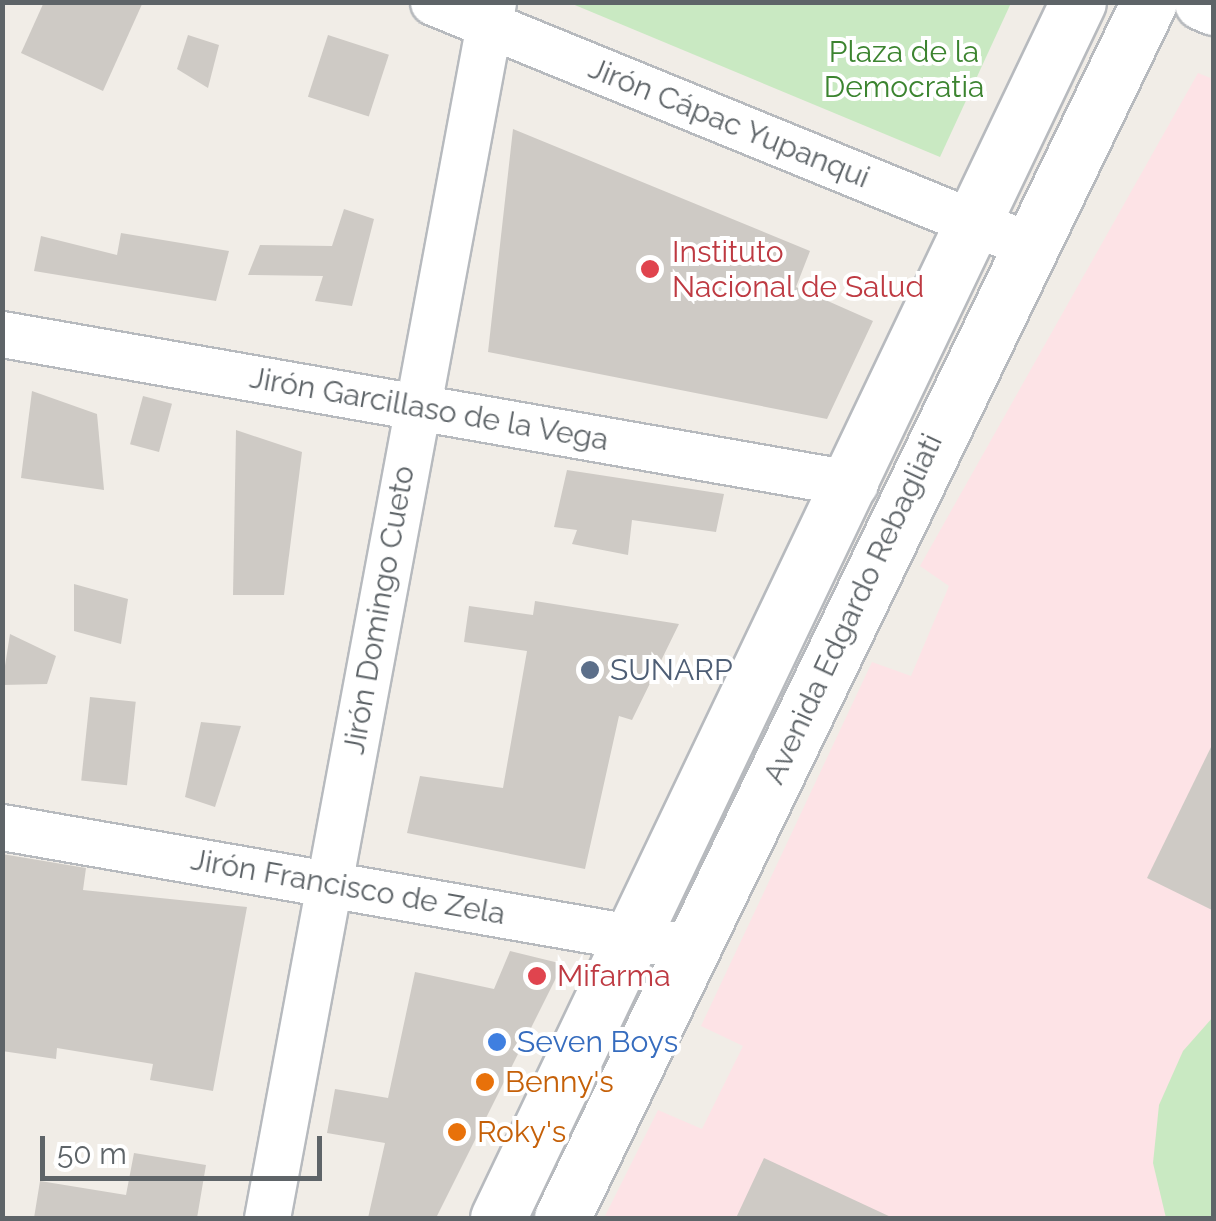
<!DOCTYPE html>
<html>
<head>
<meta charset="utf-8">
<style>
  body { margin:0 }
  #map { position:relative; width:1216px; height:1221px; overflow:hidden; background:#f1ede7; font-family:Raleway,sans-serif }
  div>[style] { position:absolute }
  .medical>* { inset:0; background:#fde3e6 }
  .green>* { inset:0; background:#c9e9c2 }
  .building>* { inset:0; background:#cecac5; transform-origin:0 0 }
  .roads { filter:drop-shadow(2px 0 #b7babe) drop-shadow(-2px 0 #b7babe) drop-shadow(0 2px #b7babe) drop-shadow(0 -2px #b7babe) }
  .street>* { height:45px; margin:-22.5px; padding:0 22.5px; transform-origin:22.5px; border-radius:22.5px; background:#fff }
  .secondary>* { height:55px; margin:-27.5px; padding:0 27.5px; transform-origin:27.5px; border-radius:27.5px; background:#fff }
  .dots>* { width:28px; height:28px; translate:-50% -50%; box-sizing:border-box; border:5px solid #fff; border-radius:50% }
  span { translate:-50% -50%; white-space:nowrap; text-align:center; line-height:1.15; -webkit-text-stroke:8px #fff; paint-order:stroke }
  .park-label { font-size:30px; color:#3c8430 }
  .street-label { font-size:30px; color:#5e6468 }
  .health-label { font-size:30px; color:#be3a42 }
  .left { translate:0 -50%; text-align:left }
  .service-label { font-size:30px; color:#4e5e75 }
  .shop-label { font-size:30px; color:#366cbe }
  .food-label { font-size:30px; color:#c56008 }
  .frame { position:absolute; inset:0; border:5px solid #5e6468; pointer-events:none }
  .scale { position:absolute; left:40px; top:1136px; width:282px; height:45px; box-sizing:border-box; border:5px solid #5e6468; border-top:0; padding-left:12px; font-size:30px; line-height:35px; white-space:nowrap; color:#5e6468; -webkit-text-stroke:8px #fff; paint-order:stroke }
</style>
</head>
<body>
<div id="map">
  <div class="medical">
    <i style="clip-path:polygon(1198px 73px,1213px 79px,1213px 1218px,604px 1218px,658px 1110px,702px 1129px,743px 1046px,701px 1026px,872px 662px,911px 676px,949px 586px,920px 566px)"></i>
  </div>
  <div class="green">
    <i style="clip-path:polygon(570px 3px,1011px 2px,1011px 3px,940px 157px)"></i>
    <i style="clip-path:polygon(1213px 1017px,1213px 1218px,1166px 1218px,1153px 1163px,1159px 1105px,1183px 1051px)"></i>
  </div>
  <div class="building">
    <i style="clip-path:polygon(44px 2px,143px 2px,103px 91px,21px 53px)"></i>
    <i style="clip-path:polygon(188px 35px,219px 45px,208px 88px,177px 69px)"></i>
    <i style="left:328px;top:35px;width:64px;height:65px;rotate:18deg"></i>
    <i style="clip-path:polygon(513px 129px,810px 251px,796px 287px,873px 321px,827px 419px,488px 352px)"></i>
    <i style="clip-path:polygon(344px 209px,374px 219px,352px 306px,315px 301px,323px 276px,248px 275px,260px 245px,332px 246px)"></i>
    <i style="clip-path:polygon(121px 233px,229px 251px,216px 301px,34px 271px,41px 236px,117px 255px)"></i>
    <i style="clip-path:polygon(32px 391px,97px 414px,104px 490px,21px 478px)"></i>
    <i style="left:143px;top:396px;width:30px;height:50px;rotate:15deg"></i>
    <i style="clip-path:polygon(236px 430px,302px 452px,284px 595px,233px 595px)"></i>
    <i style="clip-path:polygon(567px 470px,724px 494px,716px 532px,632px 520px,628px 555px,572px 544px,577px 530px,554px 527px)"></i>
    <i style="clip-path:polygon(74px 584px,128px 599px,121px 644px,74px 631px)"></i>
    <i style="clip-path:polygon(535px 601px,679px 624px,632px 720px,619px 716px,585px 869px,407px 833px,420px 776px,503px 788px,527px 651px,464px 642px,469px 606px,533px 615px)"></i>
    <i style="clip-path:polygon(10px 634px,56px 656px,47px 684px,2px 685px)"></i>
    <i style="left:90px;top:697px;width:46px;height:84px;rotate:6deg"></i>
    <i style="clip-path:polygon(201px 722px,241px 726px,215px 807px,185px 797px)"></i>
    <i style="clip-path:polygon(1214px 741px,1214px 911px,1147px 878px)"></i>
    <i style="clip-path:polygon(2px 854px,86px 868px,83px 890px,247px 907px,213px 1091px,150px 1080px,153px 1064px,57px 1048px,56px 1059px,2px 1051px)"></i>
    <i style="clip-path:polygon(510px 951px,563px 964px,436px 1218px,368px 1218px,385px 1143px,327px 1133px,335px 1089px,388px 1098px,415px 972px,494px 989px)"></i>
    <i style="clip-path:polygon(134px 1153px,206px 1165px,197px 1218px,34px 1218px,40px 1181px,126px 1195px)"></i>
    <i style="clip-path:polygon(764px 1158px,893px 1218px,736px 1218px)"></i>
  </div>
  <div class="roads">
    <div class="street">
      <i style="left:433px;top:2px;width:640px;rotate:22.2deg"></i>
      <i style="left:2px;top:334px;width:866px;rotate:9.97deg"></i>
      <i style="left:2px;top:827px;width:702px;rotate:9.93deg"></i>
      <i style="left:267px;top:1218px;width:1237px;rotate:-79.47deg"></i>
    </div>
    <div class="secondary">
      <i style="left:1202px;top:2px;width:13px;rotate:23deg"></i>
      <i style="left:498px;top:1218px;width:1347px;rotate:-64.5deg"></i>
      <i style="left:562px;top:1218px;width:1350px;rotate:-64.23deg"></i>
    </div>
  </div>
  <div class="dots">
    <i style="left:650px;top:269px;background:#e0444e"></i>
    <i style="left:590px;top:670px;background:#5c6f8a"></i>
    <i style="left:537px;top:976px;background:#e0444e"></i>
    <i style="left:497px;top:1042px;background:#3f7fe0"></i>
    <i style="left:485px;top:1082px;background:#e8710a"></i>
    <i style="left:457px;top:1132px;background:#e8710a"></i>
  </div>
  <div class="park-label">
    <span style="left:904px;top:69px">Plaza de la<br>Democratia</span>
  </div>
  <div class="street-label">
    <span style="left:729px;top:123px;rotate:22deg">Jirón Cápac Yupanqui</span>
    <span style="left:429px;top:409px;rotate:10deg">Jirón Garcillaso de la Vega</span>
    <span style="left:853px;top:609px;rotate:-65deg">Avenida Edgardo Rebagliati</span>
    <span style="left:379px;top:610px;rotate:-80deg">Jirón Domingo Cueto</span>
    <span style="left:348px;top:887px;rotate:10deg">Jirón Francisco de Zela</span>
  </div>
  <div class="health-label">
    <span class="left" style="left:672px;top:269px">Instituto<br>Nacional de Salud</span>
    <span class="left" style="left:557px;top:976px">Mifarma</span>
  </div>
  <div class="service-label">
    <span class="left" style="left:610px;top:670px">SUNARP</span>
  </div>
  <div class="shop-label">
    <span class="left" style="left:517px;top:1042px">Seven Boys</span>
  </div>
  <div class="food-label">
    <span class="left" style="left:505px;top:1082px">Benny's</span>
    <span class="left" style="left:477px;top:1132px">Roky's</span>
  </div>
  <div class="frame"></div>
  <div class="scale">50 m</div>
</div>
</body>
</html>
